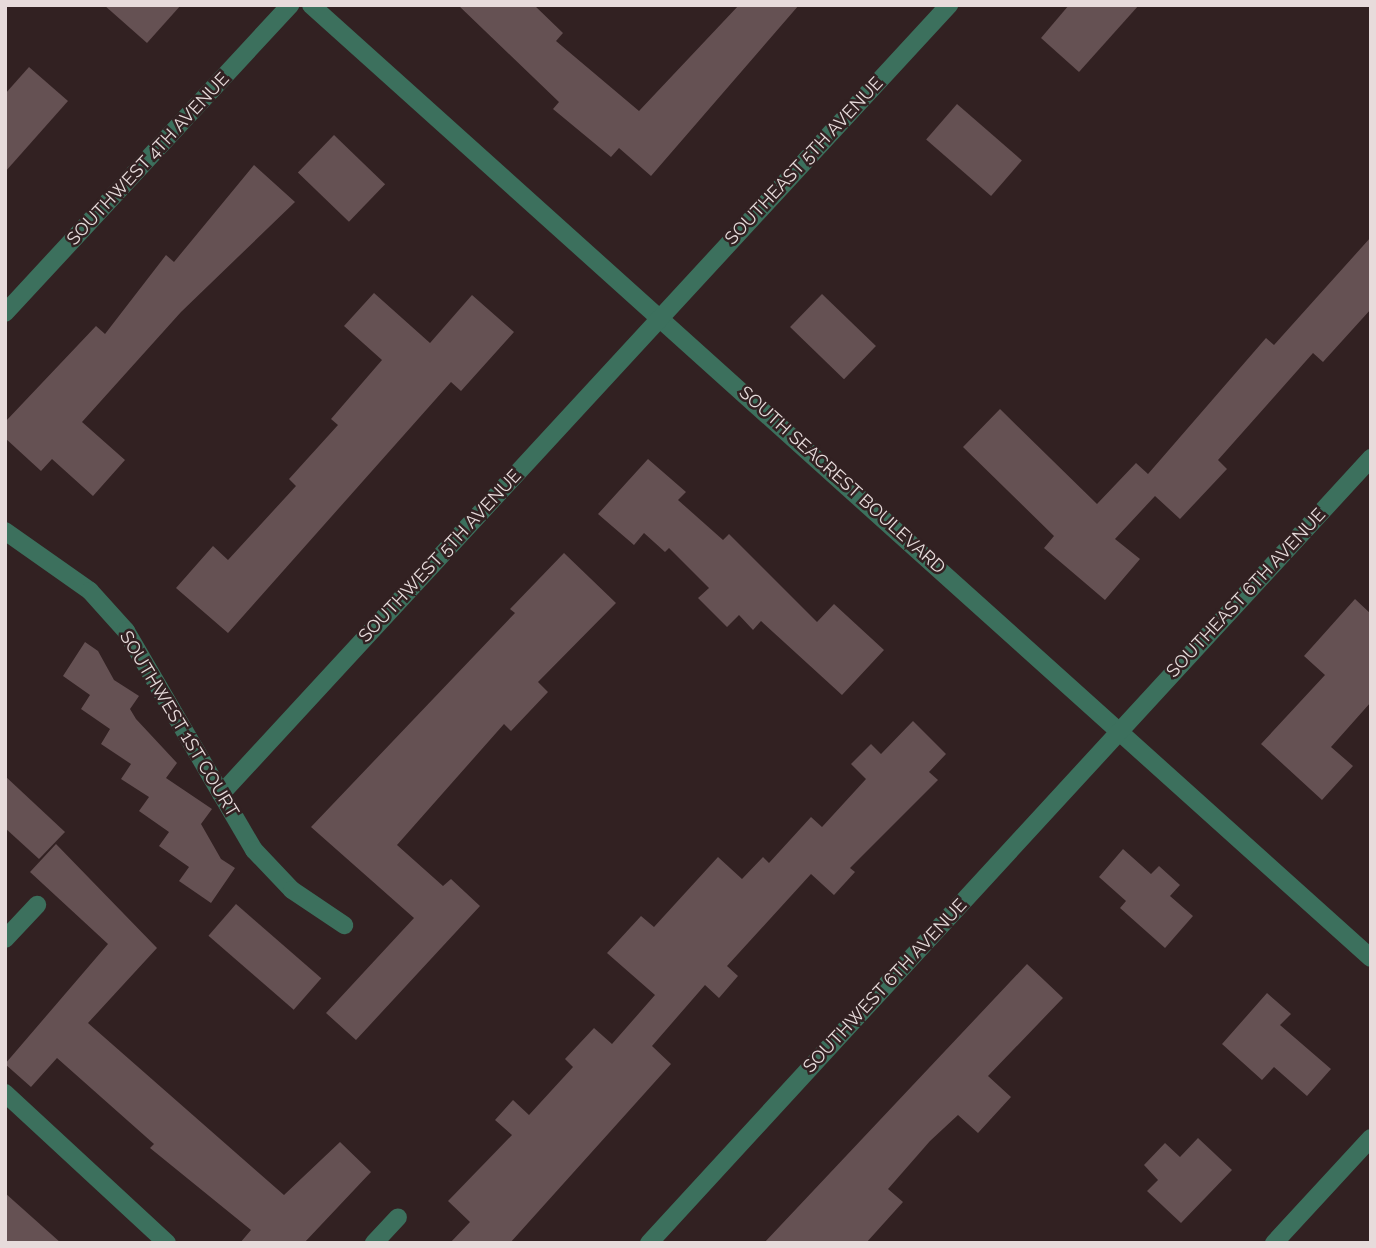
<!DOCTYPE html>
<html>
<head>
<meta charset="utf-8">
<style>
  body { margin:0 }
  #map { position:relative; width:1376px; height:1248px; overflow:hidden; background:#322122; font-family:Raleway,sans-serif }
  div>[style] { position:absolute }
  .building>* { inset:0; background:#655153; transform-origin:0 0 }
  .minor>* { height:18px; margin:-9px; padding:0 9px; transform-origin:9px; border-radius:9px; background:#3c705d }
  span { translate:-50% -50%; white-space:nowrap; text-align:center; line-height:1.15; -webkit-text-stroke:5px #322122; paint-order:stroke }
  .street-label { font-size:18px; color:#e7dbdb }
  .frame { position:absolute; inset:0; border:7px solid #e7dbdb; pointer-events:none }
</style>
</head>
<body>
<div id="map">
  <div class="building">
    <i style="clip-path:polygon(104px 5px,181px 5px,147px 43px)"></i>
    <i style="clip-path:polygon(458px 5px,534px 5px,563px 33px,556px 41px,639px 111px,739px 5px,799px 5px,651px 176px,619px 148px,611px 157px,553px 109px,559px 102px)"></i>
    <i style="clip-path:polygon(1069px 5px,1139px 5px,1079px 72px,1041px 38px)"></i>
    <i style="clip-path:polygon(29px 67px,68px 101px,5px 172px,5px 94px)"></i>
    <i style="left:957px;top:104px;width:86px;height:47px;rotate:41deg"></i>
    <i style="left:334px;top:135px;width:71px;height:52px;rotate:44deg"></i>
    <i style="clip-path:polygon(254px 165px,295px 202px,181px 312px,82px 422px,125px 460px,93px 496px,52px 459px,41px 471px,5px 438px,5px 422px,96px 326px,105px 334px,166px 255px,174px 262px)"></i>
    <i style="clip-path:polygon(1371px 237px,1371px 309px,1323px 362px,1313px 353px,1218px 460px,1227px 469px,1180px 519px,1155px 496px,1115px 539px,1140px 559px,1105px 600px,1044px 548px,1054px 536px,963px 447px,1000px 409px,1097px 504px,1136px 463px,1148px 474px,1266px 338px,1274px 345px)"></i>
    <i style="clip-path:polygon(374px 293px,430px 343px,472px 295px,514px 332px,461px 391px,451px 382px,228px 633px,176px 588px,213px 546px,228px 560px,296px 486px,289px 479px,338px 425px,331px 419px,382px 360px,344px 326px)"></i>
    <i style="left:822px;top:294px;width:75px;height:46px;rotate:44deg"></i>
    <i style="clip-path:polygon(648px 459px,686px 492px,678px 500px,723px 540px,729px 534px,817px 622px,834px 604px,884px 650px,842px 695px,761px 621px,753px 630px,739px 615px,727px 627px,698px 598px,709px 588px,669px 548px,665px 552px,644px 533px,634px 545px,598px 514px)"></i>
    <i style="clip-path:polygon(564px 553px,616px 603px,538px 682px,548px 692px,511px 731px,504px 724px,397px 845px,443px 886px,451px 879px,480px 906px,356px 1040px,326px 1013px,414px 918px,311px 827px,515px 613px,510px 609px)"></i>
    <i style="clip-path:polygon(1355px 599px,1371px 614px,1371px 702px,1331px 747px,1353px 766px,1322px 800px,1261px 744px,1325px 675px,1304px 656px)"></i>
    <i style="clip-path:polygon(85px 642px,98px 651px,114px 680px,139px 696px,130px 709px,136px 719px,177px 763px,166px 778px,212px 809px,201px 824px,221px 859px,235px 868px,211px 903px,179px 881px,189px 867px,159px 846px,169px 832px,139px 811px,149px 797px,121px 779px,131px 764px,101px 744px,110px 729px,81px 709px,90px 695px,63px 676px)"></i>
    <i style="clip-path:polygon(913px 721px,946px 754px,929px 772px,938px 780px,850px 868px,855px 872px,834px 895px,811px 874px,727px 966px,738px 976px,719px 998px,705px 985px,652px 1046px,671px 1064px,510px 1243px,450px 1243px,470px 1222px,448px 1201px,512px 1135px,495px 1120px,513px 1100px,529px 1115px,573px 1067px,565px 1059px,594px 1028px,612px 1044px,655px 995px,607px 953px,641px 916px,654px 927px,718px 857px,742px 879px,763px 857px,769px 863px,811px 817px,822px 827px,866px 779px,851px 764px,871px 744px,881px 754px)"></i>
    <i style="clip-path:polygon(5px 776px,65px 832px,39px 859px,5px 828px)"></i>
    <i style="clip-path:polygon(56px 844px,157px 948px,88px 1023px,284px 1195px,340px 1142px,371px 1172px,304px 1243px,240px 1243px,251px 1230px,150px 1148px,154px 1144px,57px 1058px,31px 1087px,5px 1064px,108px 944px,30px 872px)"></i>
    <i style="clip-path:polygon(1123px 849px,1151px 874px,1159px 866px,1180px 885px,1170px 896px,1193px 916px,1165px 948px,1120px 908px,1126px 901px,1099px 877px)"></i>
    <i style="left:236px;top:904px;width:113px;height:42px;rotate:41deg"></i>
    <i style="clip-path:polygon(1027px 964px,1063px 998px,988px 1076px,1011px 1097px,978px 1133px,958px 1115px,930px 1141px,888px 1189px,903px 1202px,866px 1243px,764px 1243px)"></i>
    <i style="clip-path:polygon(1267px 993px,1291px 1014px,1280px 1025px,1331px 1069px,1307px 1096px,1274px 1067px,1262px 1080px,1222px 1044px)"></i>
    <i style="clip-path:polygon(1198px 1138px,1232px 1170px,1181px 1223px,1147px 1191px,1158px 1180px,1144px 1165px,1165px 1143px,1180px 1157px)"></i>
    <i style="clip-path:polygon(5px 1193px,61px 1243px,5px 1243px)"></i>
  </div>
  <div class="minor">
    <i style="left:311px;top:5px;width:1425px;rotate:41.96deg"></i>
    <i style="left:5px;top:313px;width:420px;rotate:-47.2deg"></i>
    <i style="left:5px;top:531px;width:104px;rotate:35.2deg"></i>
    <i style="left:90px;top:591px;width:54px;rotate:48deg"></i>
    <i style="left:126px;top:631px;width:254px;rotate:59.7deg"></i>
    <i style="left:254px;top:850px;width:55px;rotate:46.5deg"></i>
    <i style="left:292px;top:890px;width:63px;rotate:33.9deg"></i>
    <i style="left:221px;top:794px;width:1074px;rotate:-47.3deg"></i>
    <i style="left:5px;top:939px;width:47px;rotate:-46.7deg"></i>
    <i style="left:5px;top:1093px;width:221px;rotate:42.8deg"></i>
    <i style="left:374px;top:1243px;width:35px;rotate:-47deg"></i>
    <i style="left:649px;top:1243px;width:1067px;rotate:-47.39deg"></i>
    <i style="left:1274px;top:1243px;width:143px;rotate:-47.3deg"></i>
  </div>
  <div class="street-label">
    <span style="left:148px;top:159px;rotate:-47deg">SOUTHWEST 4TH AVENUE</span>
    <span style="left:804px;top:161px;rotate:-47deg">SOUTHEAST 5TH AVENUE</span>
    <span style="left:842px;top:480px;rotate:42deg">SOUTH SEACREST BOULEVARD</span>
    <span style="left:440px;top:556px;rotate:-47deg">SOUTHWEST 5TH AVENUE</span>
    <span style="left:1246px;top:593px;rotate:-47deg">SOUTHEAST 6TH AVENUE</span>
    <span style="left:179px;top:724px;rotate:59deg">SOUTHWEST 1ST COURT</span>
    <span style="left:885px;top:986px;rotate:-47deg">SOUTHWEST 6TH AVENUE</span>
  </div>
  <div class="frame"></div>
</div>
</body>
</html>
